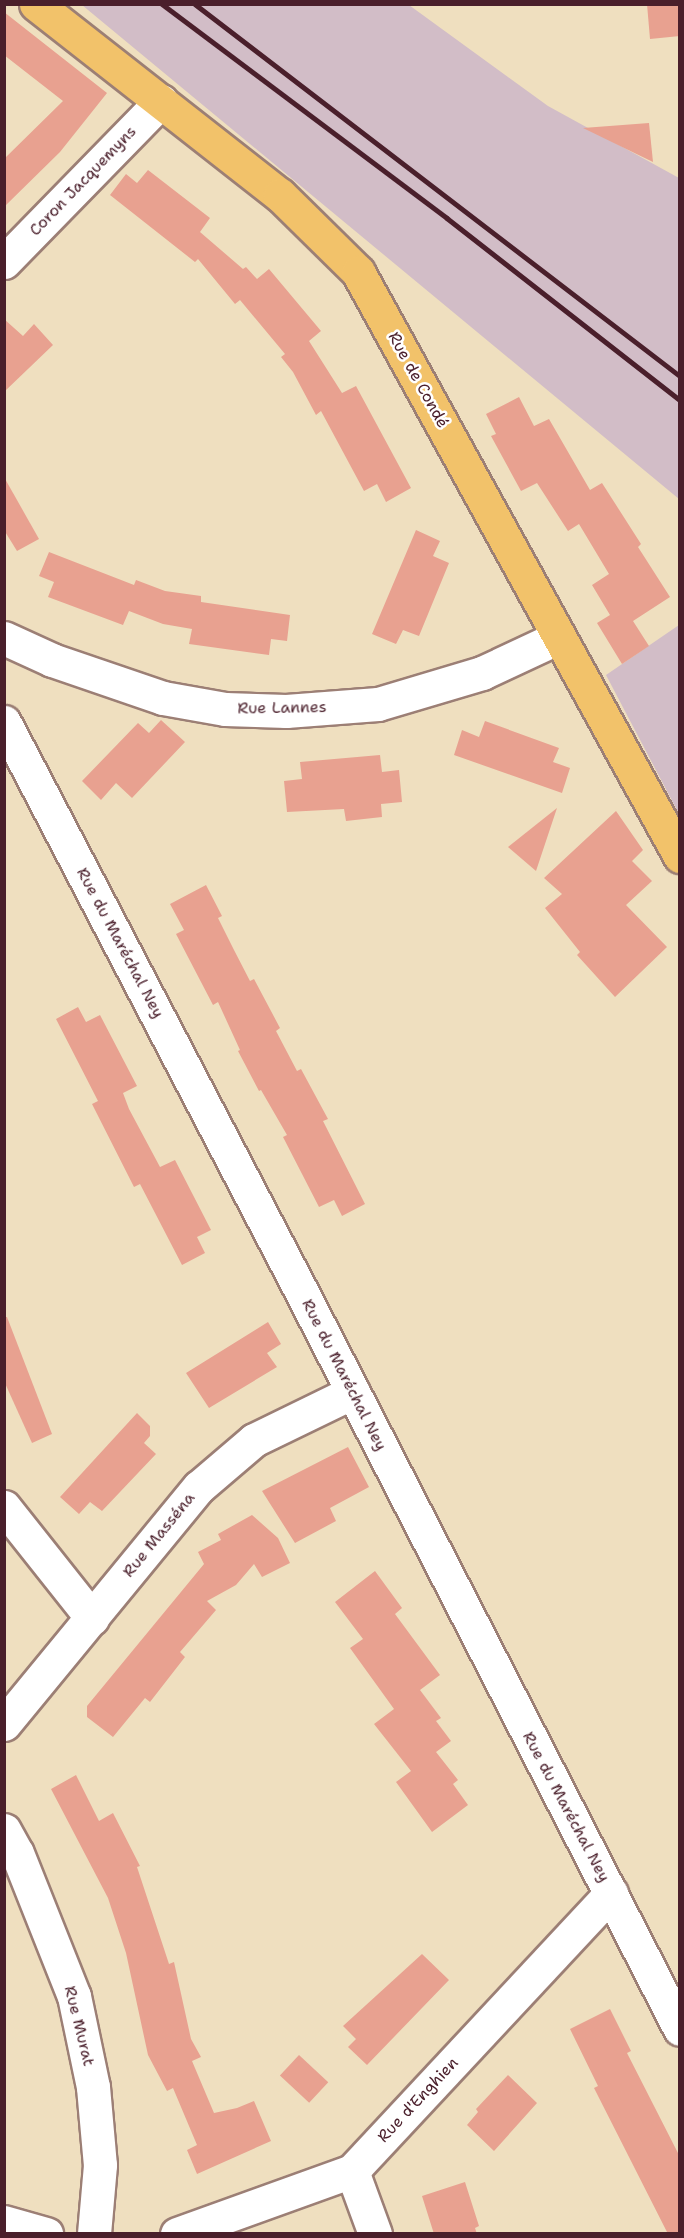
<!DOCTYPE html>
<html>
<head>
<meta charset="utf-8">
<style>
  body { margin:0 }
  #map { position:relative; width:684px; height:2238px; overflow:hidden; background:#efdfbf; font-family:"Shantell Sans",sans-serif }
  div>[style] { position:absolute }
  .industrial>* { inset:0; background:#d2bdc7 }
  .building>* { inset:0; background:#e8a190; transform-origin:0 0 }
  .roads { filter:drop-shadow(2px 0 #9c7f75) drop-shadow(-2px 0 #9c7f75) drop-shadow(0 2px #9c7f75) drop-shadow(0 -2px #9c7f75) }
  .minor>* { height:33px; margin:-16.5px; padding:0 16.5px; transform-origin:16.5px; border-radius:16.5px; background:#fff }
  .major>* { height:33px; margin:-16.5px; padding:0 16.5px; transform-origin:16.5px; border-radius:16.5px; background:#f2c26a }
  .rail>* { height:4.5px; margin:-2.25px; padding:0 2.25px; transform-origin:2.25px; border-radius:2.25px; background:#4a1f2b }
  span { translate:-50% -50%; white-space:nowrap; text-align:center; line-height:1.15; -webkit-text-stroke:5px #fff; paint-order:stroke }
  .street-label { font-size:16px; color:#4a1f2b }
  .frame { position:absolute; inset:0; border:6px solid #4a1f2b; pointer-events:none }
</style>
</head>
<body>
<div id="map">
  <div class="industrial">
    <i style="clip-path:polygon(82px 5px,409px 5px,548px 106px,679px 178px,679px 499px)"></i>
    <i style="clip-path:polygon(679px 625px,679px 814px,606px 675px)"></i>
  </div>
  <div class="building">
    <i style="clip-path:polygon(647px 4px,680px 4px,680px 36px,650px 39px)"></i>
    <i style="clip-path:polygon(4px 12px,107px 93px,60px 152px,4px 207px,4px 159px,63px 101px,4px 55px)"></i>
    <i style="clip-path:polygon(649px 123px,653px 162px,583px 128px)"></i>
    <i style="clip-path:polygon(148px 170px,210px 218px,200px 232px,243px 269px,246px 267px,257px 279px,269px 269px,321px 331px,309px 341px,342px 393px,356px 386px,411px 488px,386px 502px,377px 484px,364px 491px,321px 411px,316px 415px,293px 372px,281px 357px,285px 354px,240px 300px,235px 304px,198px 259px,195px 262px,110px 195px,126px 174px,137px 183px)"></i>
    <i style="clip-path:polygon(4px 319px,23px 336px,34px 324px,53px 345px,4px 392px)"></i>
    <i style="clip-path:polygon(519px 397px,534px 426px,549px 419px,590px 490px,602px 483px,641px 544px,638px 547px,670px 597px,633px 621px,649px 646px,622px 664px,597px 623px,610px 615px,592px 585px,609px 574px,579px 524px,568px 531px,537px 483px,521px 491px,491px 436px,496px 434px,486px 414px)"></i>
    <i style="clip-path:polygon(4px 477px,39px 539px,17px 551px,4px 530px)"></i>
    <i style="clip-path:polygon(416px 530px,440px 541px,433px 556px,449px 563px,419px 636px,403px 630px,396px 644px,372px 634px)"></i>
    <i style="clip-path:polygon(49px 552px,134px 585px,136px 580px,165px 591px,201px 596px,201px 602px,290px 615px,287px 641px,271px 639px,269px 655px,189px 644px,192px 629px,163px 624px,129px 611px,123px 625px,48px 597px,54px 582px,39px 576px)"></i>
    <i style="clip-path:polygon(161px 720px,185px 742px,132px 798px,116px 783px,101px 800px,82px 781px,138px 723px,149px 733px)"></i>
    <i style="clip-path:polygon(485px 721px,559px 748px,553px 762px,570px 768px,562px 793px,454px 755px,462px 730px,479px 737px)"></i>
    <i style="clip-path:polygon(380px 755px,382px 772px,399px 770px,402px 802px,381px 804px,382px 817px,346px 821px,344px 809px,287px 812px,284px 781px,302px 779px,300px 762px)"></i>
    <i style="clip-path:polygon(557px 808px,536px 871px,508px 847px)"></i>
    <i style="clip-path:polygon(616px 811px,643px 850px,632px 861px,652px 881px,626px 905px,667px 947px,615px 997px,577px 955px,580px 952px,545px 908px,562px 894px,544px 878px)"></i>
    <i style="clip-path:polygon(206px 885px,222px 916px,218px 918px,234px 950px,250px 981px,254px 979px,280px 1028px,276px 1031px,297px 1071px,301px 1069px,328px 1119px,323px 1121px,365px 1204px,342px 1216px,334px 1200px,319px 1207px,283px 1137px,287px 1135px,261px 1090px,259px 1091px,238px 1051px,240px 1050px,218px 1002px,213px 1005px,176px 934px,184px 930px,170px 904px)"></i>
    <i style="clip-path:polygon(78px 1007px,86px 1022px,100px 1015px,137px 1086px,123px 1093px,129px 1109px,160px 1167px,175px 1160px,211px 1230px,197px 1237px,205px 1253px,182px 1265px,140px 1184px,134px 1187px,92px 1104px,98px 1101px,56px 1019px)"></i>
    <i style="clip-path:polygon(4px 1317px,7px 1317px,52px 1434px,32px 1443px,4px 1381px)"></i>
    <i style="clip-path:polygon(268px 1322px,281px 1344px,267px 1353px,277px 1367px,209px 1408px,186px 1373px)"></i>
    <i style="clip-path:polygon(137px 1413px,150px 1426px,150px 1436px,144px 1443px,156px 1454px,102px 1511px,90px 1502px,79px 1514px,60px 1497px)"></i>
    <i style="clip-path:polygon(348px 1447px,369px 1487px,330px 1508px,336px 1521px,295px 1543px,262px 1491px)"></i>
    <i style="clip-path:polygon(252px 1515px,278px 1538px,290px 1563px,262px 1577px,254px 1564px,236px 1585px,207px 1601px,216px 1610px,180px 1652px,185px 1657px,150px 1702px,145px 1698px,113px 1737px,87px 1717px,87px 1706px,204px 1564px,198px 1552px,221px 1540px,218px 1534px)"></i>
    <i style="clip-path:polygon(375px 1571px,402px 1608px,395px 1614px,440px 1675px,420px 1690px,441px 1718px,436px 1721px,451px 1741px,436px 1752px,458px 1780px,453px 1784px,468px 1805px,432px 1832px,396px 1782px,411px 1771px,374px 1724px,394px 1709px,350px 1648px,363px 1639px,335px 1602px)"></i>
    <i style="clip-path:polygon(76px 1775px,99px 1821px,113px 1813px,140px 1866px,137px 1867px,169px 1964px,174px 1962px,191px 2039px,201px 2057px,192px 2061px,214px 2113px,237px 2108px,254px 2101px,271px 2141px,197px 2174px,187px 2150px,197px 2145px,173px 2088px,167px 2091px,148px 2055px,126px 1953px,108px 1898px,51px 1789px)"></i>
    <i style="clip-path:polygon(422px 1954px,449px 1980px,367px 2065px,348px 2047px,356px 2039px,343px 2026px)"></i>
    <i style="clip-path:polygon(610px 2009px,631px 2051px,627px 2053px,680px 2157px,680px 2234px,668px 2234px,594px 2088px,598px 2086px,570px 2029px)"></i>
    <i style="left:299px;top:2055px;width:40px;height:28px;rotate:43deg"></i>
    <i style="clip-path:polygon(508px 2075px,537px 2103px,494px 2151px,467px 2125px,478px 2112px,476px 2109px)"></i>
    <i style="clip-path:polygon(465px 2182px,479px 2226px,475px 2228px,477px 2234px,434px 2234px,422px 2196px)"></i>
  </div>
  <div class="roads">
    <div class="minor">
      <i style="left:4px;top:262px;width:225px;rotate:-45.7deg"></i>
      <i style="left:4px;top:638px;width:53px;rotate:24.6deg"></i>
      <i style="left:52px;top:660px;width:117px;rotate:18.9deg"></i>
      <i style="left:163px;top:698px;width:63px;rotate:10.1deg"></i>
      <i style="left:225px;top:709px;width:61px;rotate:1.9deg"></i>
      <i style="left:286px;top:711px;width:92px;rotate:-4.4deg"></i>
      <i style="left:378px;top:704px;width:109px;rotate:-16.6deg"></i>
      <i style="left:482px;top:673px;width:85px;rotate:-25.1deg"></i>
      <i style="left:4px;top:722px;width:635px;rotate:62.43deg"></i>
      <i style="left:298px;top:1285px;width:836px;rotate:62.82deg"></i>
      <i style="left:4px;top:1507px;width:142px;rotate:51.6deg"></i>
      <i style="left:4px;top:1724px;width:307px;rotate:-50.6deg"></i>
      <i style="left:199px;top:1487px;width:72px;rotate:-40.5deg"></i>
      <i style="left:254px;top:1440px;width:110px;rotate:-25.9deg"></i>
      <i style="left:4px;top:1830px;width:26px;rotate:61deg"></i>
      <i style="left:17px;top:1853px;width:154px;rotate:68.3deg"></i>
      <i style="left:74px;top:1996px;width:93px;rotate:78.2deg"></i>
      <i style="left:93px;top:2087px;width:78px;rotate:84.9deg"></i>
      <i style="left:100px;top:2165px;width:69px;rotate:95deg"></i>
      <i style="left:352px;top:2171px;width:67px;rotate:69.9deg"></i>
      <i style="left:4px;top:2222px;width:44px;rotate:15.9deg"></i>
      <i style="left:177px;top:2234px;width:186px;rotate:-19.8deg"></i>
      <i style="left:352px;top:2171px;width:380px;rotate:-47deg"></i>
    </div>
    <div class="major">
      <i style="left:36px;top:4px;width:310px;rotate:38.1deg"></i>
      <i style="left:280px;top:195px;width:110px;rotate:44.6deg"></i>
      <i style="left:358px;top:272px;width:667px;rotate:61.13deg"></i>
    </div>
  </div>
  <div class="rail">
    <i style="left:162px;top:4px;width:356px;rotate:36.9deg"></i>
    <i style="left:447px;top:218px;width:296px;rotate:38deg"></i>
    <i style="left:195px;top:4px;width:611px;rotate:37.49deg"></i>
  </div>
  <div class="street-label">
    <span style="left:83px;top:181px;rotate:-46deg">Coron Jacquemyns</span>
    <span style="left:418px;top:380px;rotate:61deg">Rue de Condé</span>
    <span style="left:282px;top:708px;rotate:-1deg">Rue Lannes</span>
    <span style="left:120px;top:943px;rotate:62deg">Rue du Maréchal Ney</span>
    <span style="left:344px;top:1375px;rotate:63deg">Rue du Maréchal Ney</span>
    <span style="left:159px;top:1535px;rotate:-51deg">Rue Masséna</span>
    <span style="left:566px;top:1807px;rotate:62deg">Rue du Maréchal Ney</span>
    <span style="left:79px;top:2026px;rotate:76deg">Rue Murat</span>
    <span style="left:418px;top:2100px;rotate:-47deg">Rue d'Enghien</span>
  </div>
  <div class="frame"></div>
</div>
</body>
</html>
